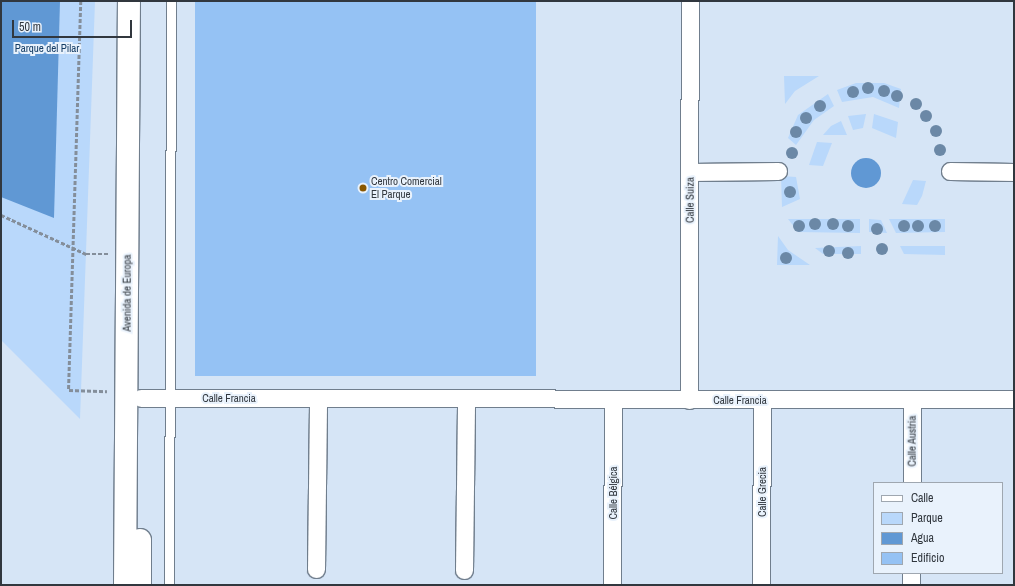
<!DOCTYPE html>
<html>
<head>
<meta charset="utf-8">
<style>
  body { margin:0 }
  #map { position:relative; width:1015px; height:586px; overflow:hidden; background:#d6e5f6; font-family:"Archivo Narrow",sans-serif }
  div>[style] { position:absolute }
  .green>* { inset:0; background:#b9d8fb }
  .water>* { inset:0; background:#6098d4 }
  .round { border-radius:50% }
  .building>* { inset:0; background:#95c2f4; transform-origin:0 0 }
  .path>* { height:2.5px; margin-top:-1.25px; transform-origin:0; background:repeating-linear-gradient(90deg,#848e9a 0 4px,transparent 0 6px) }
  .roads { filter:drop-shadow(1px 0 #707e8d) drop-shadow(-1px 0 #707e8d) drop-shadow(0 1px #707e8d) drop-shadow(0 -1px #707e8d) }
  .service>* { height:9px; margin:-4.5px; padding:0 4.5px; transform-origin:4.5px; border-radius:4.5px; background:#fff }
  .minor>* { height:17px; margin:-8.5px; padding:0 8.5px; transform-origin:8.5px; border-radius:8.5px; background:#fff }
  .secondary>* { height:22px; margin:-11px; padding:0 11px; transform-origin:11px; border-radius:11px; background:#fff }
  .trees>* { width:12px; height:12px; margin:-6px; border-radius:50%; background:#6b88a6 }
  .dots>* { width:11px; height:11px; translate:-50% -50%; box-sizing:border-box; border:2px solid #e9f2fc; border-radius:50% }
  span { translate:-50% -50%; white-space:nowrap; text-align:center; line-height:1.15; -webkit-text-stroke:4px #e9f2fc; paint-order:stroke }
  .park-label { font-size:11px; color:#143c64 }
  .poi-label { font-size:11px; color:#31373e }
  .left { translate:0 -50%; text-align:left }
  .street-label { font-size:11px; color:#31373e }
  .frame { position:absolute; inset:0; border:2px solid #31373e; pointer-events:none }
  .legend { position:absolute; left:873px; top:482px; width:130px; height:92px; box-sizing:border-box; background:#e9f2fc; border:1px solid #9fa7b0; margin:0; padding:5px 7px; list-style:none; font-size:12px; color:#31373e }
  .legend li { display:flex; align-items:center; gap:8px; height:20px }
  .legend b { width:20px; border:1px solid #9fa7b0 }
  .scale { position:absolute; left:12px; top:20px; width:120px; height:18px; box-sizing:border-box; border:2px solid #31373e; border-top:0; padding-left:5px; font-size:12px; line-height:14px; white-space:nowrap; color:#31373e; -webkit-text-stroke:3px #e9f2fc; paint-order:stroke }
</style>
</head>
<body>
<div id="map">
  <div class="green">
    <i style="clip-path:polygon(1px 1px,95px 1px,80px 419px,1px 340px)"></i>
    <i style="clip-path:polygon(784px 76px,819px 76px,795px 91px,785px 104px)"></i>
    <i style="clip-path:polygon(856px 83px,884px 83px,901px 89px,899px 108px,873px 97px,842px 102px,837px 90px)"></i>
    <i style="clip-path:polygon(828px 94px,834px 106px,814px 120px,796px 145px,788px 138px,798px 115px)"></i>
    <i style="clip-path:polygon(866px 114px,863px 128px,853px 130px,848px 116px)"></i>
    <i style="clip-path:polygon(874px 114px,898px 122px,896px 138px,872px 128px)"></i>
    <i style="clip-path:polygon(841px 121px,847px 135px,823px 135px,831px 126px)"></i>
    <i style="clip-path:polygon(817px 142px,832px 143px,823px 166px,809px 165px)"></i>
    <i style="clip-path:polygon(781px 176px,796px 177px,800px 199px,782px 207px)"></i>
    <i style="clip-path:polygon(913px 180px,926px 181px,922px 196px,917px 205px,902px 204px)"></i>
    <i style="clip-path:polygon(788px 219px,860px 219px,860px 233px,798px 232px)"></i>
    <i style="clip-path:polygon(869px 219px,881px 220px,887px 233px,869px 232px)"></i>
    <i style="clip-path:polygon(889px 219px,945px 219px,945px 232px,896px 233px)"></i>
    <i style="clip-path:polygon(778px 236px,788px 250px,810px 265px,777px 265px)"></i>
    <i style="clip-path:polygon(861px 246px,861px 254px,823px 254px,815px 248px)"></i>
    <i style="clip-path:polygon(900px 246px,945px 246px,945px 255px,904px 254px)"></i>
  </div>
  <div class="water">
    <i style="clip-path:polygon(1px 1px,60px 1px,54px 218px,1px 197px)"></i>
    <i class="round" style="left:851px;top:158px;width:30px;height:30px"></i>
  </div>
  <div class="building">
    <i style="left:195px;top:1px;width:341px;height:375px"></i>
  </div>
  <div class="path">
    <i style="left:81px;top:1px;width:389px;rotate:91.8deg"></i>
    <i style="left:69px;top:390px;width:38px;rotate:2deg"></i>
    <i style="left:1px;top:215px;width:94px;rotate:24.6deg"></i>
    <i style="left:86px;top:254px;width:24px"></i>
  </div>
  <div class="roads">
    <div class="service">
      <i style="left:169px;top:585px;width:584px;rotate:-89.8deg"></i>
    </div>
    <div class="minor">
      <i style="left:950px;top:171px;width:64px;rotate:0.9deg"></i>
      <i style="left:690px;top:172px;width:88px;rotate:-0.7deg"></i>
      <i style="left:141px;top:398px;width:873px;rotate:0.07deg"></i>
      <i style="left:689px;top:400px;width:399px;rotate:-89.9deg"></i>
      <i style="left:912px;top:483px;width:84px;rotate:-90deg"></i>
      <i style="left:316px;top:569px;width:170px;rotate:-89.3deg"></i>
      <i style="left:464px;top:570px;width:170px;rotate:-89.3deg"></i>
      <i style="left:612px;top:585px;width:185px;rotate:-89.7deg"></i>
      <i style="left:761px;top:585px;width:185px;rotate:-89.7deg"></i>
      <i style="left:911px;top:585px;width:12px;rotate:-90deg"></i>
    </div>
    <div class="secondary">
      <i style="left:125px;top:585px;width:584px;rotate:-89.61deg"></i>
      <i style="left:140px;top:585px;width:45px;rotate:-90deg"></i>
    </div>
  </div>
  <div class="trees">
    <i style="left:868px;top:88px"></i>
    <i style="left:884px;top:91px"></i>
    <i style="left:853px;top:92px"></i>
    <i style="left:897px;top:96px"></i>
    <i style="left:916px;top:104px"></i>
    <i style="left:820px;top:106px"></i>
    <i style="left:926px;top:116px"></i>
    <i style="left:806px;top:118px"></i>
    <i style="left:936px;top:131px"></i>
    <i style="left:796px;top:132px"></i>
    <i style="left:940px;top:150px"></i>
    <i style="left:792px;top:153px"></i>
    <i style="left:790px;top:192px"></i>
    <i style="left:815px;top:224px"></i>
    <i style="left:833px;top:224px"></i>
    <i style="left:799px;top:226px"></i>
    <i style="left:848px;top:226px"></i>
    <i style="left:904px;top:226px"></i>
    <i style="left:918px;top:226px"></i>
    <i style="left:935px;top:226px"></i>
    <i style="left:877px;top:229px"></i>
    <i style="left:882px;top:249px"></i>
    <i style="left:829px;top:251px"></i>
    <i style="left:848px;top:253px"></i>
    <i style="left:786px;top:258px"></i>
  </div>
  <div class="dots">
    <i style="left:363px;top:188px;background:#895700"></i>
  </div>
  <div class="park-label">
    <span style="left:47px;top:48px">Parque del Pilar</span>
  </div>
  <div class="poi-label">
    <span class="left" style="left:371px;top:188px">Centro Comercial<br>El Parque</span>
  </div>
  <div class="street-label">
    <span style="left:690px;top:200px;rotate:-90deg">Calle Suiza</span>
    <span style="left:127px;top:293px;rotate:-90deg">Avenida de Europa</span>
    <span style="left:229px;top:398px">Calle Francia</span>
    <span style="left:740px;top:400px">Calle Francia</span>
    <span style="left:912px;top:441px;rotate:-90deg">Calle Austria</span>
    <span style="left:762px;top:492px;rotate:-90deg">Calle Grecia</span>
    <span style="left:613px;top:493px;rotate:-90deg">Calle Bélgica</span>
  </div>
  <div class="frame"></div>
  <ul class="legend">
  <li><b style="height:5px;background:#fff"></b>Calle</li>
  <li><b style="height:11px;background:#b9d8fb"></b>Parque</li>
  <li><b style="height:11px;background:#6098d4"></b>Agua</li>
  <li><b style="height:11px;background:#95c2f4"></b>Edificio</li>
  </ul>
  <div class="scale">50 m</div>
</div>
</body>
</html>
